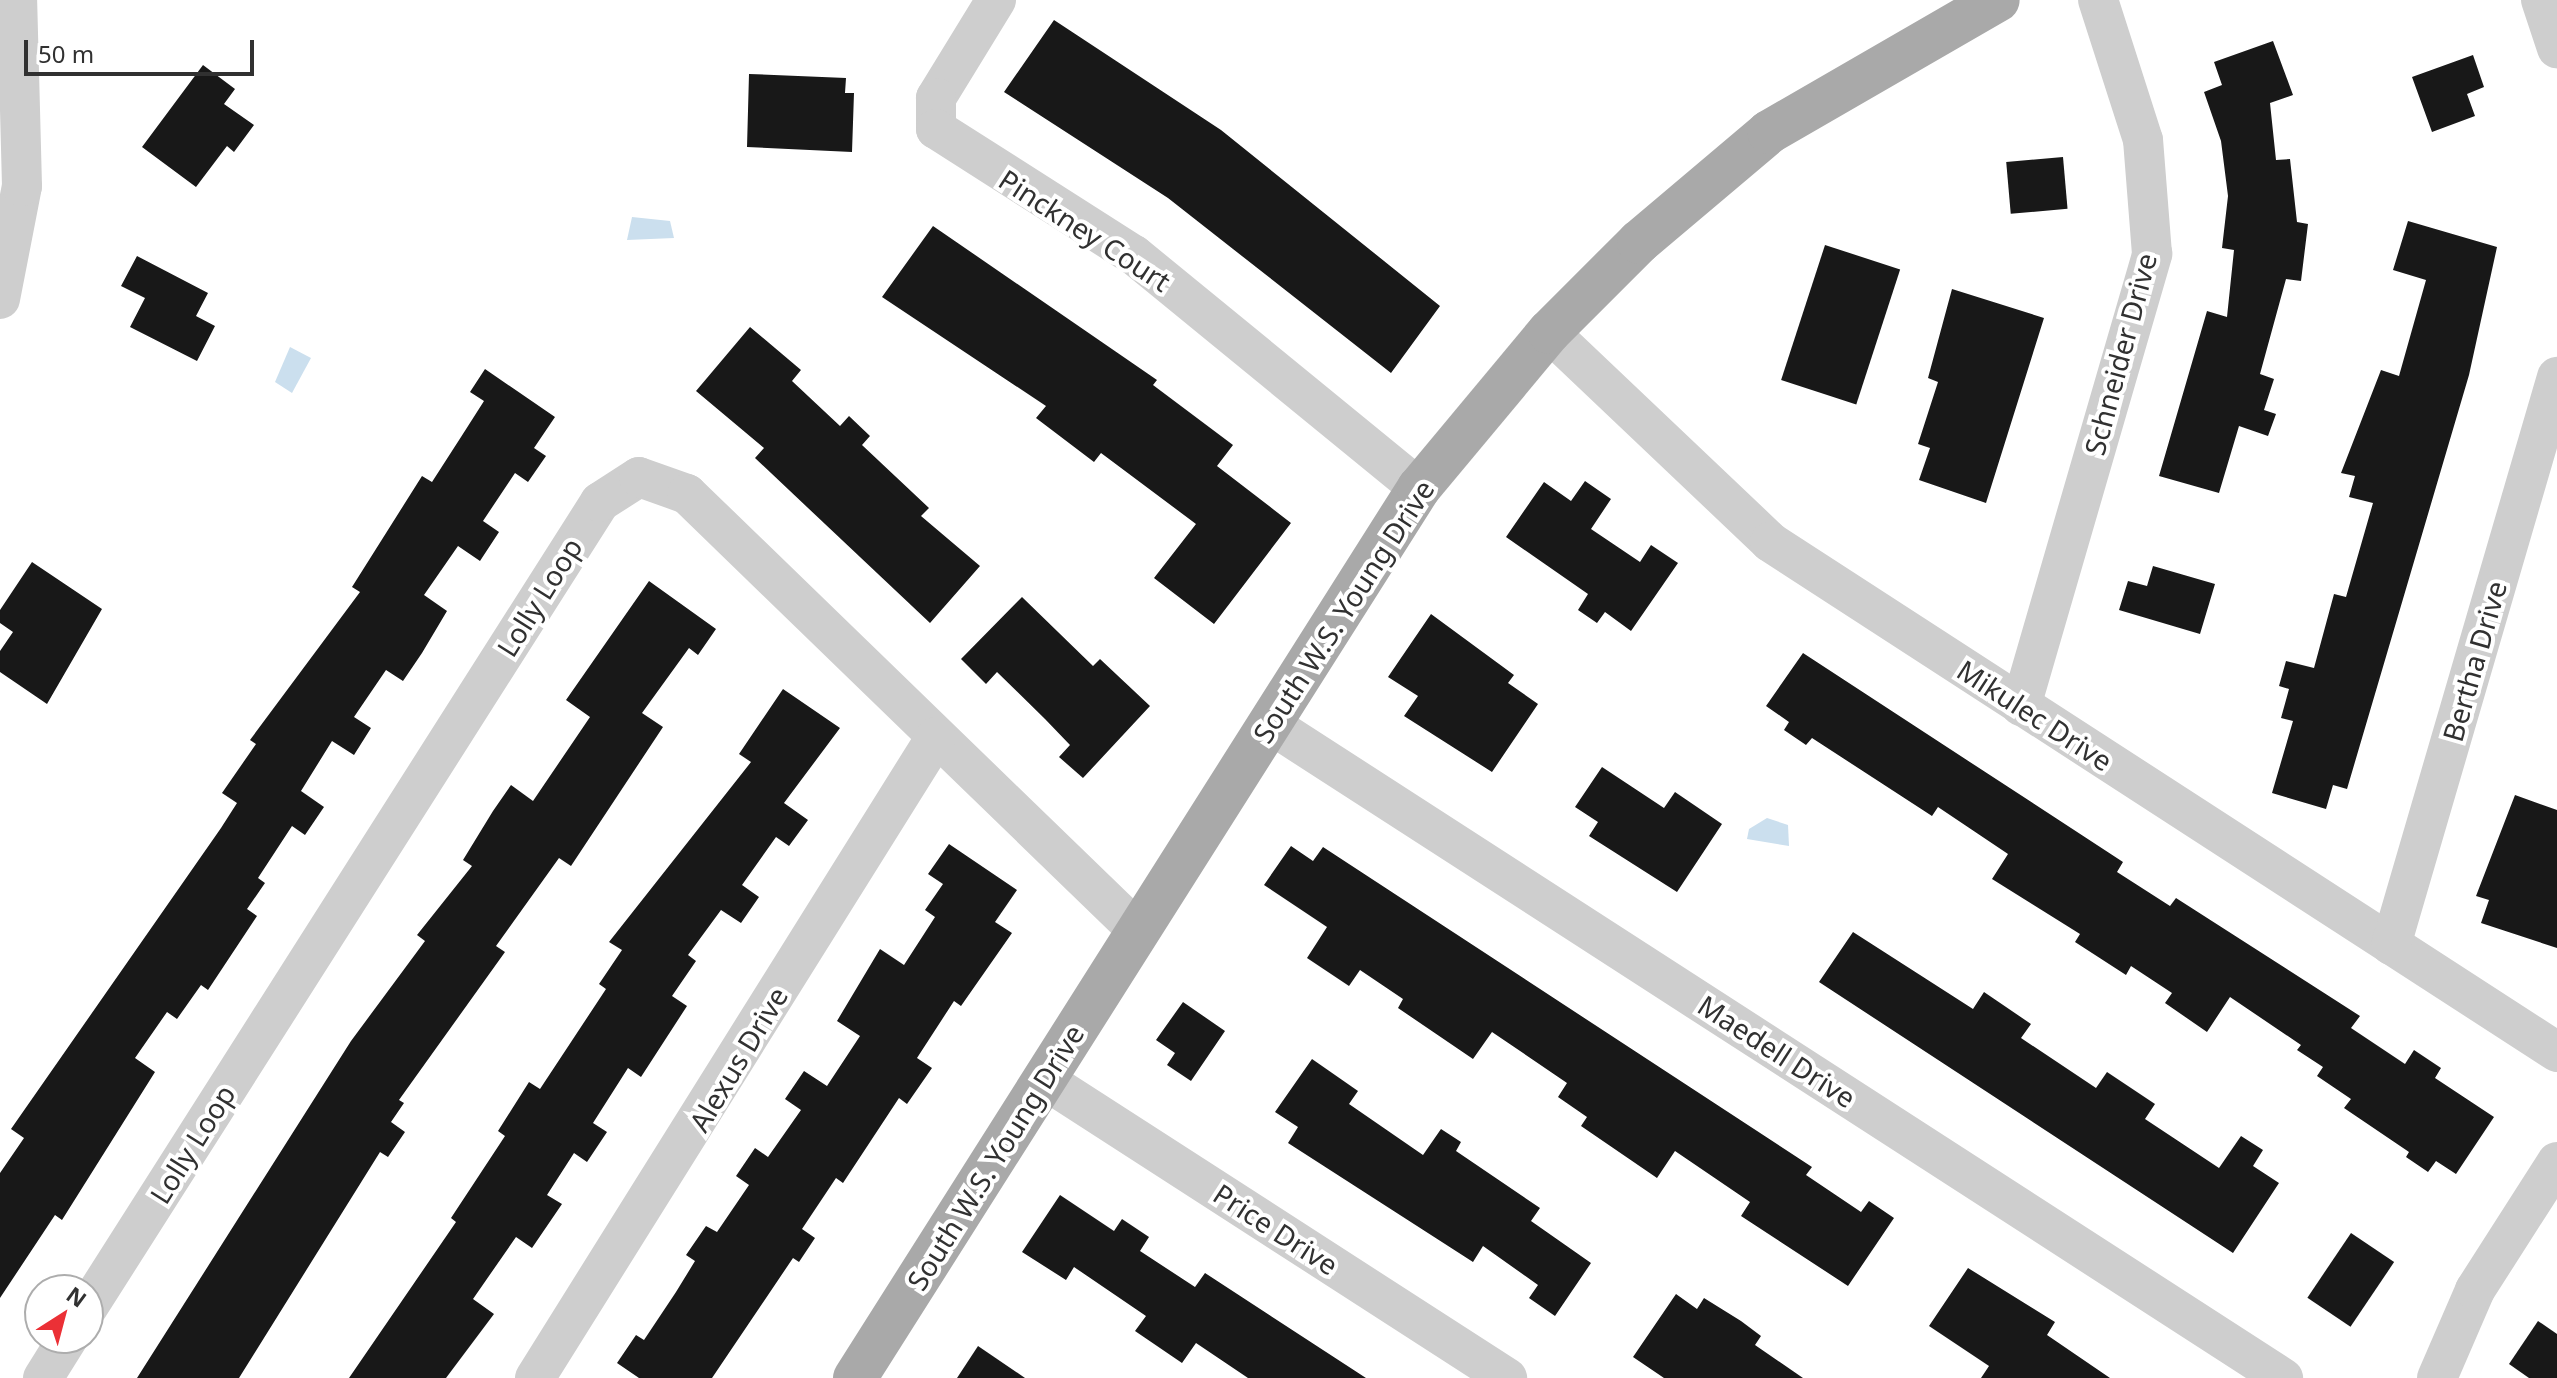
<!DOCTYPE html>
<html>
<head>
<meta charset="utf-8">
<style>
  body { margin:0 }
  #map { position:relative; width:2557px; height:1378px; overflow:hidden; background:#fff; font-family:"Noto Sans",sans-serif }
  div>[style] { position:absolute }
  .water>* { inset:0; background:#cbdfee }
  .building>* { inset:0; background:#181818; transform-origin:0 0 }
  .minor>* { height:40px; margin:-20px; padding:0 20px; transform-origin:20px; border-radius:20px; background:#cecece }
  .major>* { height:44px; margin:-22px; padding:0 22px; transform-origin:22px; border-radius:22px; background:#a9a9a9 }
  span { translate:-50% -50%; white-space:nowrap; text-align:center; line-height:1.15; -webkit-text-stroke:8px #fff; paint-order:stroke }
  .street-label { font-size:28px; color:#313131 }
  .north { position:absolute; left:24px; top:1274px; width:80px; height:80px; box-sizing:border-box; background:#fff; border:2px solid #adadad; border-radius:50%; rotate:36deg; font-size:22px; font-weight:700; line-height:32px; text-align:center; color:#313131 }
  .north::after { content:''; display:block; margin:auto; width:28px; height:36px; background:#eb3036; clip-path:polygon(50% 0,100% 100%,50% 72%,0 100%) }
  .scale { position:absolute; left:24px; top:40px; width:230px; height:36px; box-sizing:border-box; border:4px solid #313131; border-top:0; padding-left:10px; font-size:24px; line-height:28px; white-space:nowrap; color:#313131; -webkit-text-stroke:6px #fff; paint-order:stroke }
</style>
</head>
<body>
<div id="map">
  <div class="water">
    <i style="clip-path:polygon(632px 217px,670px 221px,674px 238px,627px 240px)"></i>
    <i style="clip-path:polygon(290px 347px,311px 358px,292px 393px,275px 382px)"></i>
    <i style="clip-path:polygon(1767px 818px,1788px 825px,1789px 846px,1747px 839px,1749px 829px)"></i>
  </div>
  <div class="building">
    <i style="clip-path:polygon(1054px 20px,1221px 130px,1440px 306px,1391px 373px,1168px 198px,1004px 92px)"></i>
    <i style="clip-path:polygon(2273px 41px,2293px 95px,2270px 103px,2276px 160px,2290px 159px,2297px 222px,2308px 224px,2301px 281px,2286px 279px,2260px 374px,2274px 379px,2264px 410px,2276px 414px,2268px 436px,2239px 426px,2219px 493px,2159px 476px,2207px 311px,2227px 317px,2234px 250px,2222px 248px,2228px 196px,2221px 141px,2204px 92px,2222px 85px,2214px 62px)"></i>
    <i style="clip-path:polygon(2473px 55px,2484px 87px,2467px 94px,2475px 116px,2432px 132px,2412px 77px)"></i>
    <i style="clip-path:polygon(203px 65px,235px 89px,224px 104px,254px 125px,234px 152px,227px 146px,196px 187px,142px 147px)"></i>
    <i style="clip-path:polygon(749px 74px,846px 78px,845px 93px,854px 93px,852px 152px,747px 147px)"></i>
    <i style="left:2063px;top:157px;width:52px;height:57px;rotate:85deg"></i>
    <i style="clip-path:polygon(2408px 221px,2497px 247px,2469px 375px,2347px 789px,2333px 785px,2326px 809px,2272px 793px,2293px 721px,2281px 718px,2289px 689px,2279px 686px,2286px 661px,2314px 668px,2334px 594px,2346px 597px,2373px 503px,2349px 497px,2355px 476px,2341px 473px,2381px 370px,2399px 376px,2426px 280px,2393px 270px)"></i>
    <i style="clip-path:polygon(933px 226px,1157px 380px,1153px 385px,1233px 445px,1217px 466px,1291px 523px,1214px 624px,1154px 578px,1196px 524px,1101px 453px,1094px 462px,1036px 418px,1046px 406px,882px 297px)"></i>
    <i style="left:1825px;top:245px;width:79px;height:142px;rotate:18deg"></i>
    <i style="clip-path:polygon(137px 256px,208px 293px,196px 316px,215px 326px,197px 361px,130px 327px,145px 298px,121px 286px)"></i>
    <i style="clip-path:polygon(1952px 289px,2044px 318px,1986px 503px,1919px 480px,1930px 448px,1918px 444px,1938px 382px,1928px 378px)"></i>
    <i style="clip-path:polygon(750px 327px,801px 370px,792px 381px,840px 426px,849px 416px,870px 436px,862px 445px,929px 508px,921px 516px,980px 566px,930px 623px,755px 458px,764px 448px,696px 391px)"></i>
    <i style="clip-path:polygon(485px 369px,555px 417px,534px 448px,546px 456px,528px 482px,515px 473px,483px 521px,499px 532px,480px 561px,458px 546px,424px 595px,447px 611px,422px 653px,403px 681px,386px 670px,354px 717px,371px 728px,354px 755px,332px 741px,301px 791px,324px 807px,305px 835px,292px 826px,258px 878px,265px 883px,247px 909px,257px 916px,208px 990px,201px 985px,177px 1019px,167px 1012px,135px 1058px,155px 1072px,62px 1220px,55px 1215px,0 1298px,0 1173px,24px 1138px,11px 1129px,221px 828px,237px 803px,222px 793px,256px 744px,250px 740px,360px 592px,352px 587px,422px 476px,432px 482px,461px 437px,484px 401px,470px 392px)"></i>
    <i style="clip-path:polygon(1585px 481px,1611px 499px,1591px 529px,1640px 562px,1651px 545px,1678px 563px,1631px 631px,1605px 612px,1597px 623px,1578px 610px,1588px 594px,1506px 537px,1544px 482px,1571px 501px)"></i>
    <i style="clip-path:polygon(32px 562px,102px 609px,47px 704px,0 672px,0 651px,13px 632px,0 623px,0 610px)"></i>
    <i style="clip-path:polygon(2153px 566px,2215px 584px,2200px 634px,2119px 610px,2128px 581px,2147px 586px)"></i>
    <i style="clip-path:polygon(649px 581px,716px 629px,698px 655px,689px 648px,642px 713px,663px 727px,571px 866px,559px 858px,496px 946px,505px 952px,399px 1100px,404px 1103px,391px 1122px,405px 1132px,388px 1157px,380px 1152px,239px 1378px,137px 1378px,351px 1041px,425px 941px,417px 935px,472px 866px,463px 860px,493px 811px,511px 785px,533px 801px,590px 717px,566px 700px)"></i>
    <i style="clip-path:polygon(1022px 597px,1093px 666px,1100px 659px,1150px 706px,1083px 778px,1059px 757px,1070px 745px,1045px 719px,997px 672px,986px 684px,961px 659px)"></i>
    <i style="clip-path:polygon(1431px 614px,1514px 675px,1508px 683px,1538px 704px,1492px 772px,1404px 716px,1418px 696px,1388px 677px)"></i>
    <i style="clip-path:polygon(1803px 653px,2123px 862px,2117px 872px,2170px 906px,2176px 898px,2360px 1016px,2351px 1028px,2405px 1064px,2414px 1050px,2441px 1068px,2435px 1078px,2494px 1117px,2456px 1174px,2436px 1161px,2428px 1172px,2406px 1157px,2409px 1152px,2344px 1108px,2351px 1099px,2317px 1076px,2323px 1067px,2297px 1050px,2301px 1045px,2230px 997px,2207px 1032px,2165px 1003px,2172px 993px,2131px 966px,2126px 975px,2075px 942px,2080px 934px,1992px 879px,2008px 854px,1938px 807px,1932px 816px,1812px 738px,1806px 745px,1784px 730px,1789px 722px,1766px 706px)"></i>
    <i style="clip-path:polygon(783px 689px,840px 728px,784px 803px,808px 820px,789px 846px,776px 837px,742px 885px,759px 897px,741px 923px,721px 910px,688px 955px,696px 961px,672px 996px,687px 1006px,641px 1077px,628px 1068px,593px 1123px,607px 1132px,587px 1162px,574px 1153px,547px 1195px,562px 1204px,532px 1248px,516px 1237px,473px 1299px,494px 1314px,446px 1378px,349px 1378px,456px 1222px,451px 1218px,505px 1136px,498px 1131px,529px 1082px,540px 1089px,606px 989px,599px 984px,622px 950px,609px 942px,751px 762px,739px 754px)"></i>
    <i style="clip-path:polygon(1602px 767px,1664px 808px,1675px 792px,1722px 824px,1677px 892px,1589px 836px,1598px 822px,1575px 807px)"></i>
    <i style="clip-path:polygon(2515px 795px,2557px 810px,2557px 948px,2481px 923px,2489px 900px,2476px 896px)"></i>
    <i style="clip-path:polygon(949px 844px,1017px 890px,995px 922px,1012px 933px,961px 1006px,954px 1001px,917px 1058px,932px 1068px,907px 1104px,899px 1098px,843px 1183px,836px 1178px,802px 1229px,815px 1238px,799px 1262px,793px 1258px,712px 1378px,639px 1378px,617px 1363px,636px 1335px,644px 1340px,676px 1292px,695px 1261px,686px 1255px,706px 1226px,717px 1232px,749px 1185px,736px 1176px,755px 1148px,768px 1157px,801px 1110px,785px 1099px,804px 1071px,827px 1086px,860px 1036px,837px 1021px,880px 949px,904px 965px,935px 917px,925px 910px,943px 884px,928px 874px)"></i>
    <i style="clip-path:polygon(1291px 846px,1313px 861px,1323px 847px,1812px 1167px,1806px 1175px,1861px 1212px,1869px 1201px,1894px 1218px,1848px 1286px,1741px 1216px,1750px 1202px,1675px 1151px,1657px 1178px,1581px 1126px,1587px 1117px,1558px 1097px,1567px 1083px,1492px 1032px,1473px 1059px,1398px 1008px,1403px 999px,1360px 970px,1349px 986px,1307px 958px,1327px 927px,1264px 885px)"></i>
    <i style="clip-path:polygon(1853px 932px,1973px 1009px,1984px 992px,2031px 1024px,2021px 1038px,2096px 1088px,2107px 1072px,2155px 1104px,2145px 1119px,2219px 1168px,2241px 1136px,2263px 1150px,2253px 1166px,2279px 1183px,2233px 1253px,1819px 982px)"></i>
    <i style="clip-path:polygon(1183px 1002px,1225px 1031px,1191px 1081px,1167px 1065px,1175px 1053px,1156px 1040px)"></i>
    <i style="clip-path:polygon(1312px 1059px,1358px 1091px,1349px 1104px,1423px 1155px,1441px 1129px,1461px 1142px,1456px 1151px,1540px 1208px,1531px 1221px,1591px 1263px,1555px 1316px,1529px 1298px,1538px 1285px,1483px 1246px,1473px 1262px,1288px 1143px,1298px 1127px,1275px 1112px)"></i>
    <i style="clip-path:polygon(1060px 1195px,1114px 1231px,1122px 1219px,1149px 1237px,1140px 1251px,1195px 1287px,1205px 1273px,1366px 1378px,1248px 1378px,1196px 1343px,1182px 1363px,1135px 1331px,1146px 1316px,1074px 1267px,1066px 1280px,1022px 1252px)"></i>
    <i style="left:2351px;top:1233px;width:52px;height:78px;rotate:34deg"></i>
    <i style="clip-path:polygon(1968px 1268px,2055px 1322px,2047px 1335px,2110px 1378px,1981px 1378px,1989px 1366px,1929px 1326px)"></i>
    <i style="clip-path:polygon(1676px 1294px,1697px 1309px,1704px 1298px,1741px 1321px,1761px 1336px,1755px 1345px,1803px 1378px,1664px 1378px,1633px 1357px)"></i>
    <i style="clip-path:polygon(2538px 1321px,2557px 1334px,2557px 1378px,2529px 1378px,2509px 1364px)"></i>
    <i style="clip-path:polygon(978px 1346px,1025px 1378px,957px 1378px)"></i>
  </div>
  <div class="minor">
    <i style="left:996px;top:0;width:115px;rotate:121.5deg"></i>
    <i style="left:936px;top:98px;width:31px;rotate:90deg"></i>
    <i style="left:936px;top:129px;width:235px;rotate:32.5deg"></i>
    <i style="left:1134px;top:255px;width:368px;rotate:39.3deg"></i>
    <i style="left:2541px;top:0;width:51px;rotate:71.6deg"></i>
    <i style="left:0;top:299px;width:115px;rotate:-79deg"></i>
    <i style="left:22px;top:186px;width:186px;rotate:-91.5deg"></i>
    <i style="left:1549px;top:332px;width:305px;rotate:43.5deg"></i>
    <i style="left:1770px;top:542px;width:938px;rotate:32.94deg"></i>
    <i style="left:2021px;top:706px;width:471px;rotate:-73.8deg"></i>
    <i style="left:2152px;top:254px;width:114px;rotate:-94.5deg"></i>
    <i style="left:2143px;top:140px;width:147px;rotate:-107.8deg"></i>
    <i style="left:1270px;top:724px;width:1206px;rotate:32.85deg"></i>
    <i style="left:2391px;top:945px;width:592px;rotate:-73.71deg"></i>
    <i style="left:1045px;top:1080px;width:550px;rotate:32.82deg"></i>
    <i style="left:88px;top:1307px;width:954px;rotate:-57.54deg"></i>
    <i style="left:600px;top:502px;width:46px;rotate:-32.7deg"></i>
    <i style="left:639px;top:477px;width:51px;rotate:19.5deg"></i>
    <i style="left:687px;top:494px;width:629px;rotate:44.1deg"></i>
    <i style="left:43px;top:1378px;width:47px;rotate:-58deg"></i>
    <i style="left:535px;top:1378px;width:756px;rotate:-57.97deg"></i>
    <i style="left:2437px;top:1378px;width:96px;rotate:-66.6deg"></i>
    <i style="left:2475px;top:1290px;width:152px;rotate:-57.4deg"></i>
  </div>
  <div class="major">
    <i style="left:855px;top:1378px;width:1054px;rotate:-57.64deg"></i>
    <i style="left:1419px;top:488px;width:203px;rotate:-50.2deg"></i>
    <i style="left:1549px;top:332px;width:127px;rotate:-45deg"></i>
    <i style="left:1639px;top:242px;width:170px;rotate:-40.2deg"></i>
    <i style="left:1769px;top:132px;width:264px;rotate:-30deg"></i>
  </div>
  <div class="street-label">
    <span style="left:1085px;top:230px;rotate:33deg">Pinckney Court</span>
    <span style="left:2120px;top:354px;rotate:-75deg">Schneider Drive</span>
    <span style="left:539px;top:597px;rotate:-58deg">Lolly Loop</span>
    <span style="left:1343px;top:611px;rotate:-57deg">South W.S. Young Drive</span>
    <span style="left:2474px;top:661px;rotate:-74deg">Bertha Drive</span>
    <span style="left:2035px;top:715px;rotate:33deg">Mikulec Drive</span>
    <span style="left:1777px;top:1051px;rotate:33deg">Maedell Drive</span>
    <span style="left:738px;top:1059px;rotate:-59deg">Alexus Drive</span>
    <span style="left:192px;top:1144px;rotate:-58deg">Lolly Loop</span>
    <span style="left:995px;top:1157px;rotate:-58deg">South W.S. Young Drive</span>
    <span style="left:1276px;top:1229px;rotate:33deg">Price Drive</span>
  </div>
  <div class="north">N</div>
  <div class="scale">50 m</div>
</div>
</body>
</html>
